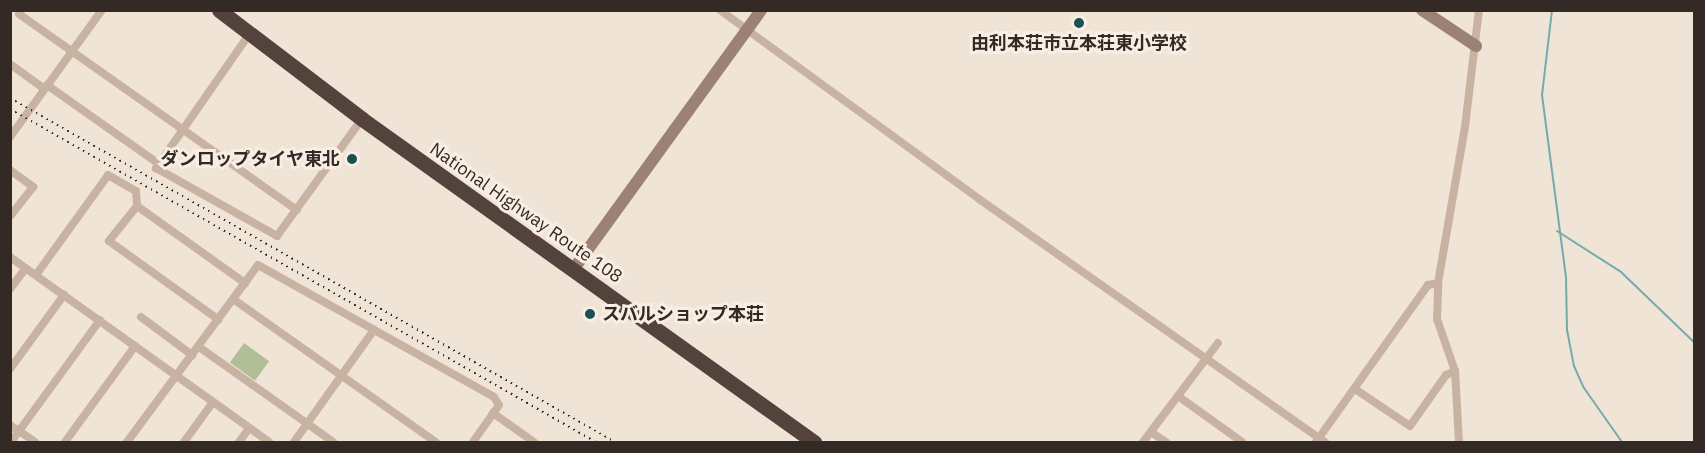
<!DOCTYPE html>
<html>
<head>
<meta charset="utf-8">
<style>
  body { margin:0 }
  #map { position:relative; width:1705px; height:453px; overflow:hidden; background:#f0e4d7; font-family:"IBM Plex Sans","Noto Sans JP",sans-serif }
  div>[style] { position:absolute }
  .green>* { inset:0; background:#b2be97; transform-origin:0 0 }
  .stream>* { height:2px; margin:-1px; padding:0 1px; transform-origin:1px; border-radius:1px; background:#76abac }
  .street>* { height:8px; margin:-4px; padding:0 4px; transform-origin:4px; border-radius:4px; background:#c8b3a3 }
  .secondary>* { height:12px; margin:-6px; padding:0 6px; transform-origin:6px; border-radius:6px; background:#9b8275 }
  .highway>* { height:15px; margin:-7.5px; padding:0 7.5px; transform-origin:7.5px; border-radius:7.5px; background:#54433c }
  .rail>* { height:2px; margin-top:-1px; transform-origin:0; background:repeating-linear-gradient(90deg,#332925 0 1.5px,transparent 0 6px) }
  .dots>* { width:16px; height:16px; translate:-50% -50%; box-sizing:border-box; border:3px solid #f8eee3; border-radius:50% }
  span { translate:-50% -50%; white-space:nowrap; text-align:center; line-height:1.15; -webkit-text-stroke:6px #f8eee3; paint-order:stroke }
  .poi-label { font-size:18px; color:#332925; font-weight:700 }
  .right { translate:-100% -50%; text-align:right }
  .left { translate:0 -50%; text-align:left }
  .street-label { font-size:18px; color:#332925 }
  .frame { position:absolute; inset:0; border:12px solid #332925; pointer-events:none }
</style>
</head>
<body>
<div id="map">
  <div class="green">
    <i style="left:244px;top:343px;width:31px;height:24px;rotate:36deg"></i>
  </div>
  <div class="stream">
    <i style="left:1552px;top:10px;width:86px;rotate:96.7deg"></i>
    <i style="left:1542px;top:95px;width:184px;rotate:82.5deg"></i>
    <i style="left:1566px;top:277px;width:53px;rotate:88.9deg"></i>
    <i style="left:1567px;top:330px;width:37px;rotate:79deg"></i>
    <i style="left:1574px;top:366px;width:24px;rotate:66deg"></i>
    <i style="left:1584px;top:388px;width:66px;rotate:54.9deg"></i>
    <i style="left:1557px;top:231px;width:76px;rotate:32.6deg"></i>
    <i style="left:1621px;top:272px;width:101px;rotate:43.8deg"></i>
  </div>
  <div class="street">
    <i style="left:720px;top:10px;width:321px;rotate:36.1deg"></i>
    <i style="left:979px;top:199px;width:423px;rotate:35.1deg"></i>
    <i style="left:19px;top:14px;width:340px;rotate:35.2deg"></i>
    <i style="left:250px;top:33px;width:165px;rotate:124.8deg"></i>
    <i style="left:156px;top:168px;width:139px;rotate:29.3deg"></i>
    <i style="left:277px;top:236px;width:145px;rotate:-54deg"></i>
    <i style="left:10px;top:64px;width:41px;rotate:36deg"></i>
    <i style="left:47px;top:85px;width:137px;rotate:35.2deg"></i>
    <i style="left:10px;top:137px;width:157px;rotate:-54.1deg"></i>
    <i style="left:10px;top:170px;width:29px;rotate:36deg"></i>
    <i style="left:33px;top:187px;width:37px;rotate:128deg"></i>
    <i style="left:137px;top:206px;width:45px;rotate:128.7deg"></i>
    <i style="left:109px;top:241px;width:135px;rotate:35.7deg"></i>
    <i style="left:10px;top:257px;width:318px;rotate:35.5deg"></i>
    <i style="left:36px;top:275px;width:123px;rotate:-54.2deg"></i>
    <i style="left:108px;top:175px;width:32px;rotate:30deg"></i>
    <i style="left:136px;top:191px;width:15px;rotate:86deg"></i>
    <i style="left:137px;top:206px;width:133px;rotate:35.5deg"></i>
    <i style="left:10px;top:289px;width:26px;rotate:-53deg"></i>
    <i style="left:233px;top:299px;width:248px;rotate:35.2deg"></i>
    <i style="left:141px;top:317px;width:64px;rotate:36.7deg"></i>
    <i style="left:199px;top:347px;width:164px;rotate:35.3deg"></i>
    <i style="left:10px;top:369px;width:92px;rotate:-53.9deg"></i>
    <i style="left:1355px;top:389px;width:66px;rotate:33.9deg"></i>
    <i style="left:1410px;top:426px;width:62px;rotate:-54.8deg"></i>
    <i style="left:1446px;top:375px;width:10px;rotate:-24deg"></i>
    <i style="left:1178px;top:396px;width:79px;rotate:35.7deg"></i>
    <i style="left:493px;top:413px;width:50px;rotate:35.3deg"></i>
    <i style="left:10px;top:425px;width:30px;rotate:34deg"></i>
    <i style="left:1151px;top:432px;width:18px;rotate:34deg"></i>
    <i style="left:11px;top:442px;width:151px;rotate:-53.9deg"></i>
    <i style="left:65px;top:442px;width:119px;rotate:-53.9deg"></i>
    <i style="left:127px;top:442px;width:220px;rotate:-53.5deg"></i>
    <i style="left:258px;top:265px;width:270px;rotate:29.2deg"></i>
    <i style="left:494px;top:397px;width:9px;rotate:58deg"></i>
    <i style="left:499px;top:405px;width:45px;rotate:125.1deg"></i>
    <i style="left:184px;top:442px;width:49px;rotate:-54.1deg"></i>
    <i style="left:239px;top:442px;width:17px;rotate:-54deg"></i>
    <i style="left:294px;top:442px;width:138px;rotate:-54.5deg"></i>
    <i style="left:1143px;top:442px;width:124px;rotate:-52.9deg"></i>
    <i style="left:1316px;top:442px;width:193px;rotate:-54.5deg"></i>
    <i style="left:1428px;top:285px;width:10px;rotate:-11deg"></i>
    <i style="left:1459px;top:442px;width:71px;rotate:-93.2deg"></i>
    <i style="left:1455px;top:371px;width:55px;rotate:-109.1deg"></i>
    <i style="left:1437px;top:319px;width:36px;rotate:-88deg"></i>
    <i style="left:1438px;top:283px;width:158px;rotate:-80.2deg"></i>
    <i style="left:1465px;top:127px;width:118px;rotate:-83.2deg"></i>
  </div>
  <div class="secondary">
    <i style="left:1422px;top:10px;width:65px;rotate:33.7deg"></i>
    <i style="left:573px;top:270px;width:321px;rotate:-54.1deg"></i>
  </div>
  <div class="highway">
    <i style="left:219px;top:10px;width:180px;rotate:37.3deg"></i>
    <i style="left:362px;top:119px;width:556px;rotate:35.55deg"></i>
  </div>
  <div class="rail">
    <i style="left:10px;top:98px;width:696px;rotate:29.62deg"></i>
    <i style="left:10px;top:109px;width:674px;rotate:29.61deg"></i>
  </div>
  <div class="dots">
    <i style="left:1079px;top:23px;background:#1c5053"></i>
    <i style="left:352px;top:159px;background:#1c5053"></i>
    <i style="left:590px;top:314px;background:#1c5053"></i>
  </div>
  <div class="poi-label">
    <span style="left:1079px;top:43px">由利本荘市立本荘東小学校</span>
    <span class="right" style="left:340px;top:159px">ダンロップタイヤ東北</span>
    <span class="left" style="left:602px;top:314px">スバルショップ本荘</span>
  </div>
  <div class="street-label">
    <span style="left:526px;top:213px;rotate:35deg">National Highway Route 108</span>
  </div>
  <div class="frame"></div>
</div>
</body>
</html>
